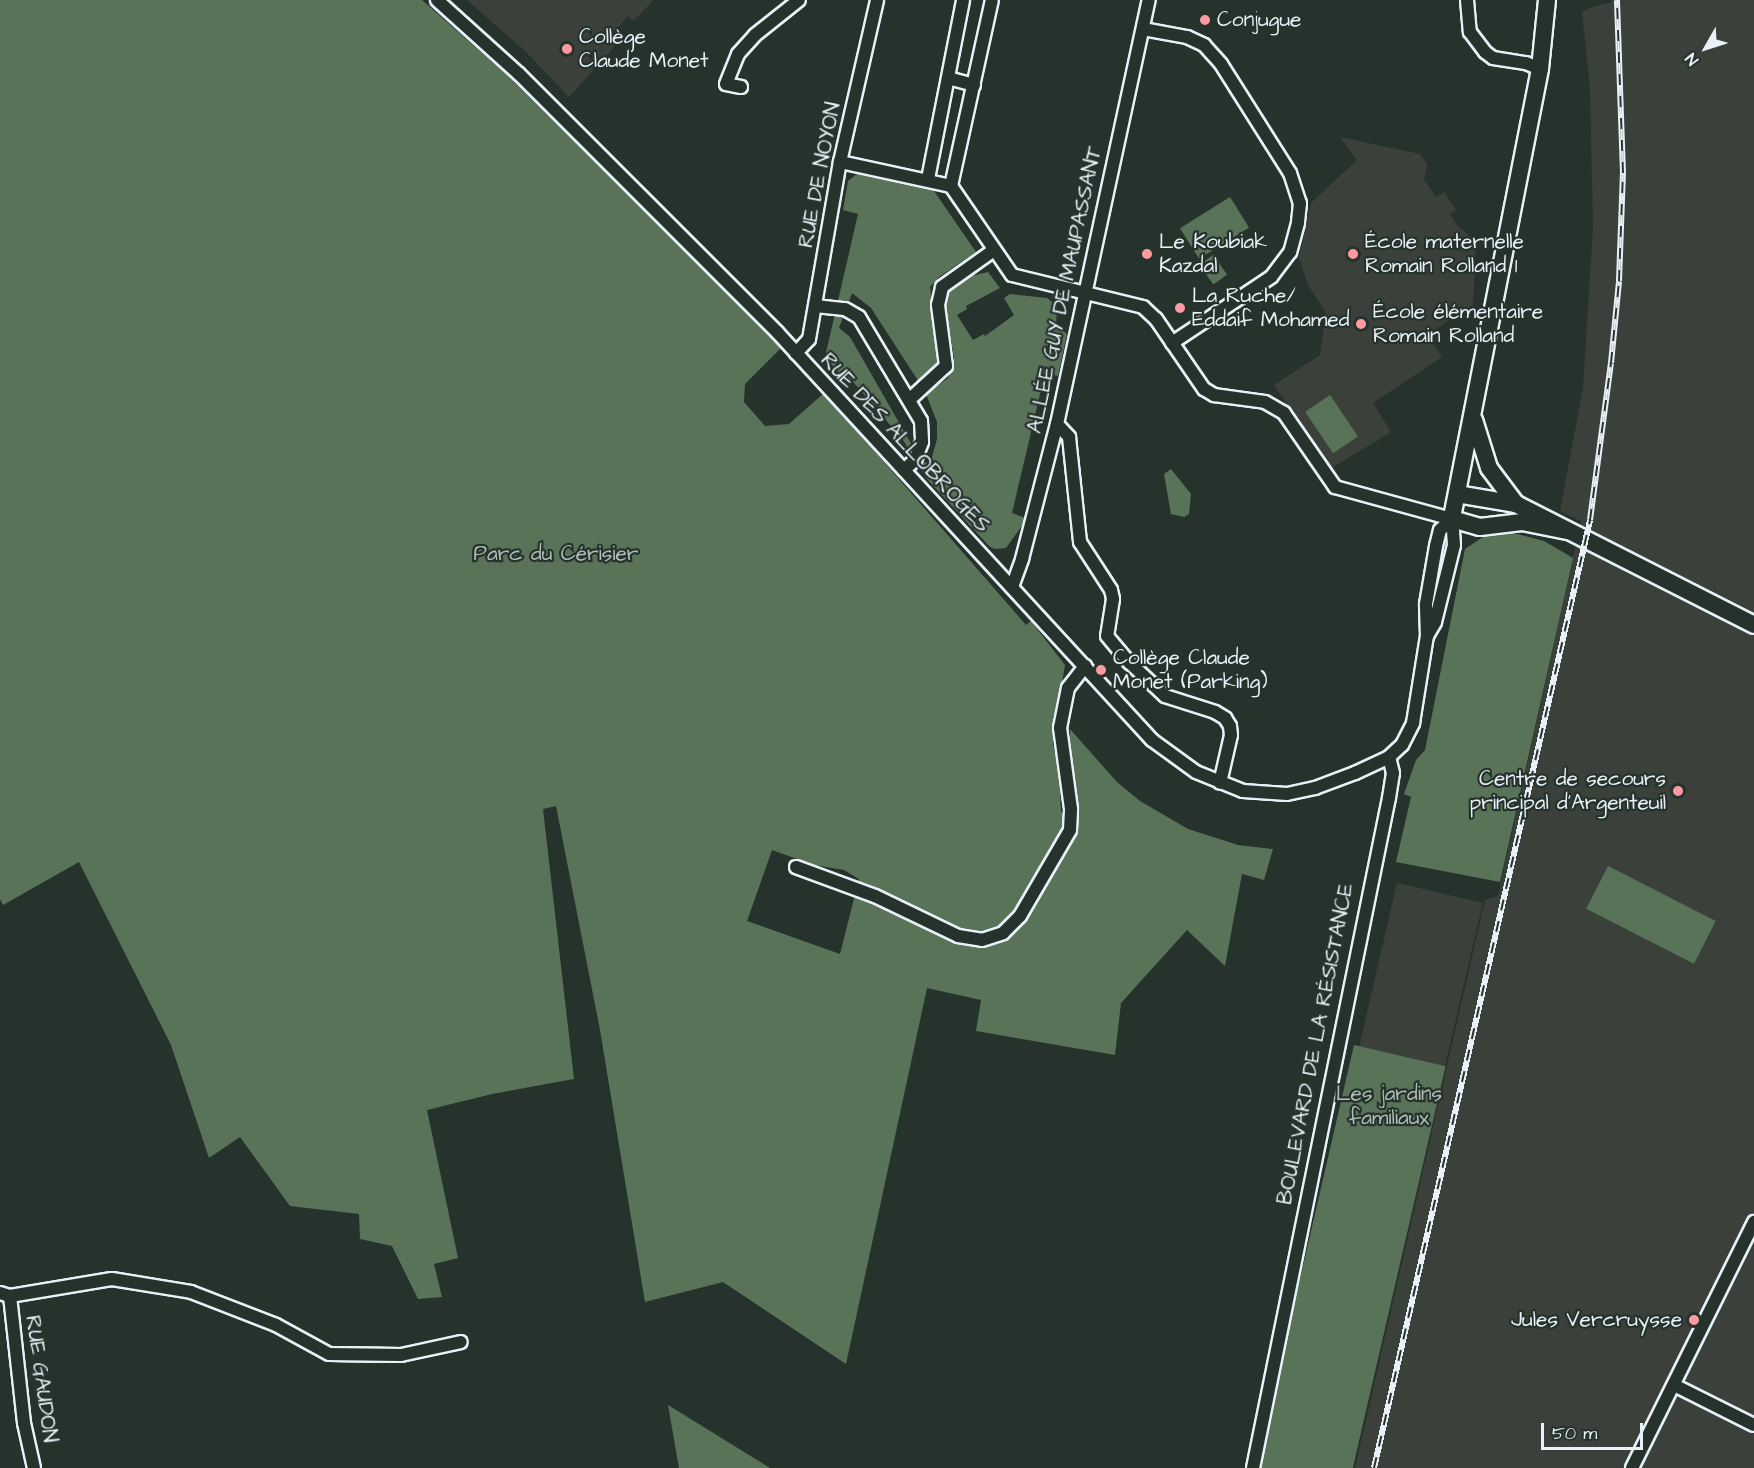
<!DOCTYPE html>
<html>
<head>
<meta charset="utf-8">
<style>
  body { margin:0 }
  #map { position:relative; width:1754px; height:1468px; overflow:hidden; background:#26332d; font-family:"Architects Daughter",sans-serif }
  div>[style] { position:absolute }
  .built>* { inset:0; background:#3b413a; transform-origin:0 0 }
  .green>* { inset:0; background:#597359; transform-origin:0 0 }
  .roads { filter:drop-shadow(2px 0 #e8f1f8) drop-shadow(-2px 0 #e8f1f8) drop-shadow(0 2px #e8f1f8) drop-shadow(0 -2px #e8f1f8) }
  .minor>* { height:12px; margin:-6px; padding:0 6px; transform-origin:6px; border-radius:6px; background:#26332d }
  .secondary>* { height:16px; margin:-8px; padding:0 8px; transform-origin:8px; border-radius:8px; background:#26332d }
  .rail>* { height:6px; margin-top:-3px; transform-origin:0; background:repeating-linear-gradient(90deg,#26332d 0 11px,#e8f1f8 0 22px); box-sizing:border-box; border-block:2px solid #e8f1f8 }
  .dots>* { width:16px; height:16px; translate:-50% -50%; box-sizing:border-box; border:3px solid #26332d; border-radius:50% }
  span { translate:-50% -50%; white-space:nowrap; text-align:center; line-height:1.15; -webkit-text-stroke:4.5px #26332d; paint-order:stroke }
  .poi-label { font-size:21px; color:#e8f1f8 }
  .left { translate:0 -50%; text-align:left }
  .right { translate:-100% -50%; text-align:right }
  .street-label { font-size:21px; color:#e8f1f8 }
  .park-label { font-size:21px; color:#afbfb8 }
  .north { position:absolute; left:1676px; top:18px; width:60px; height:60px; -webkit-text-stroke:4px #26332d; paint-order:stroke; rotate:231deg; font-size:16px; font-weight:700; line-height:24px; text-align:center; color:#e8f1f8 }
  .north::after { content:''; display:block; margin:auto; width:21px; height:27px; background:#e8f1f8; clip-path:polygon(50% 0,100% 100%,50% 72%,0 100%) }
  .scale { position:absolute; left:1541px; top:1423px; width:102px; height:27px; box-sizing:border-box; border:3px solid #e8f1f8; border-top:0; padding-left:8px; font-size:18px; line-height:21px; white-space:nowrap; color:#e8f1f8; -webkit-text-stroke:4px #26332d; paint-order:stroke }
</style>
</head>
<body>
<div id="map">
  <div class="built">
    <i style="clip-path:polygon(467px 0,653px 0,634px 21px,628px 16px,608px 39px,615px 46px,569px 97px,526px 52px)"></i>
    <i style="clip-path:polygon(1611px 0,1754px 0,1754px 1468px,1355px 1468px,1485px 900px,1498px 896px,1581px 521px,1560px 511px,1583px 388px,1593px 228px,1590px 88px,1582px 12px,1595px 6px,1611px 3px)"></i>
    <i style="clip-path:polygon(1340px 137px,1420px 154px,1427px 164px,1424px 180px,1436px 197px,1444px 192px,1456px 210px,1450px 215px,1457px 225px,1476px 242px,1473px 305px,1428px 334px,1442px 357px,1373px 403px,1391px 432px,1330px 469px,1274px 385px,1320px 355px,1326px 313px,1308px 285px,1299px 258px,1311px 203px,1357px 160px)"></i>
    <i style="left:1397px;top:883px;width:88px;height:168px;rotate:13deg"></i>
  </div>
  <div class="green">
    <i style="clip-path:polygon(evenodd,0 0,422px 0,508px 76px,782px 347px,745px 384px,744px 402px,765px 426px,789px 424px,824px 393px,1026px 625px,1031px 621px,1065px 665px,1056px 717px,1053px 716px,1053px 744px,1059px 770px,1061px 811px,1078px 826px,1078px 800px,1069px 757px,1070px 729px,1117px 782px,1140px 801px,1188px 829px,1238px 845px,1273px 849px,1264px 880px,1242px 874px,1225px 966px,1187px 930px,1121px 1003px,1115px 1055px,976px 1031px,981px 1000px,927px 988px,846px 1364px,723px 1282px,645px 1302px,600px 1030px,556px 806px,543px 809px,574px 1079px,492px 1094px,427px 1110px,458px 1258px,434px 1264px,442px 1297px,418px 1299px,392px 1246px,360px 1239px,359px 1214px,290px 1206px,240px 1137px,209px 1158px,171px 1045px,79px 862px,3px 905px,0 899px,0 0,772px 850px,814px 865px,844px 870px,859px 879px,840px 954px,747px 921px,772px 850px)"></i>
    <i style="clip-path:polygon(857px 174px,934px 191px,976px 252px,939px 277px,930px 287px,939px 351px,938px 365px,919px 382px,871px 308px,852px 293px,839px 328px,850px 337px,921px 461px,930px 464px,937px 439px,937px 422px,926px 394px,948px 378px,954px 358px,944px 297px,948px 291px,971px 276px,988px 272px,1000px 288px,966px 306px,967px 309px,957px 315px,973px 340px,984px 334px,985px 336px,1014px 315px,1004px 298px,1010px 294px,1047px 298px,1057px 306px,1056px 325px,1067px 334px,1058px 376px,1045px 373px,1012px 513px,1025px 518px,1024px 523px,1006px 548px,995px 549px,990px 547px,927px 479px,903px 440px,854px 383px,847px 382px,825px 357px,858px 214px,843px 210px,848px 181px)"></i>
    <i style="left:1230px;top:197px;width:36px;height:59px;rotate:58deg"></i>
    <i style="left:1213px;top:255px;width:24px;height:17px;rotate:54deg"></i>
    <i style="left:1330px;top:395px;width:50px;height:30px;rotate:56deg"></i>
    <i style="clip-path:polygon(1171px 469px,1191px 494px,1189px 514px,1184px 517px,1171px 514px,1164px 474px)"></i>
    <i style="clip-path:polygon(1513px 533px,1544px 541px,1573px 558px,1500px 882px,1396px 862px,1411px 797px,1404px 794px,1416px 760px,1425px 750px,1465px 549px,1483px 537px)"></i>
    <i style="left:1608px;top:866px;width:121px;height:48px;rotate:27deg"></i>
    <i style="left:1354px;top:1045px;width:94px;height:433px;rotate:13deg"></i>
    <i style="clip-path:polygon(668px 1405px,770px 1468px,679px 1468px)"></i>
  </div>
  <div class="roads">
    <div class="minor">
      <i style="left:437px;top:0;width:110px;rotate:42.1deg"></i>
      <i style="left:519px;top:74px;width:365px;rotate:45deg"></i>
      <i style="left:777px;top:332px;width:554px;rotate:47.41deg"></i>
      <i style="left:1152px;top:740px;width:54px;rotate:36deg"></i>
      <i style="left:1196px;top:772px;width:51px;rotate:22deg"></i>
      <i style="left:1243px;top:791px;width:44px;rotate:3.9deg"></i>
      <i style="left:1287px;top:794px;width:29px;rotate:-12deg"></i>
      <i style="left:1315px;top:788px;width:43px;rotate:-20.6deg"></i>
      <i style="left:1355px;top:773px;width:38px;rotate:-25deg"></i>
      <i style="left:1389px;top:757px;width:18px;rotate:-43deg"></i>
      <i style="left:1402px;top:745px;width:25px;rotate:-63deg"></i>
      <i style="left:1413px;top:723px;width:88px;rotate:-80.9deg"></i>
      <i style="left:1427px;top:636px;width:32px;rotate:-92deg"></i>
      <i style="left:1426px;top:604px;width:59px;rotate:-80.2deg"></i>
      <i style="left:1436px;top:546px;width:16px;rotate:-76deg"></i>
      <i style="left:1440px;top:530px;width:16px;rotate:-43deg"></i>
      <i style="left:1467px;top:0;width:32px;rotate:85deg"></i>
      <i style="left:1470px;top:32px;width:25px;rotate:53deg"></i>
      <i style="left:1485px;top:52px;width:10px;rotate:37deg"></i>
      <i style="left:1493px;top:58px;width:33px;rotate:9deg"></i>
      <i style="left:1526px;top:63px;width:15px;rotate:23deg"></i>
      <i style="left:1143px;top:29px;width:45px;rotate:10.3deg"></i>
      <i style="left:1187px;top:37px;width:19px;rotate:25deg"></i>
      <i style="left:1204px;top:45px;width:25px;rotate:48deg"></i>
      <i style="left:1221px;top:64px;width:129px;rotate:57.7deg"></i>
      <i style="left:1290px;top:173px;width:32px;rotate:72deg"></i>
      <i style="left:1300px;top:203px;width:20px;rotate:96deg"></i>
      <i style="left:1298px;top:223px;width:30px;rotate:105deg"></i>
      <i style="left:1290px;top:252px;width:31px;rotate:127deg"></i>
      <i style="left:1271px;top:277px;width:119px;rotate:146.3deg"></i>
      <i style="left:948px;top:78px;width:27px;rotate:15deg"></i>
      <i style="left:741px;top:87px;width:15px;rotate:-169deg"></i>
      <i style="left:726px;top:84px;width:32px;rotate:-68deg"></i>
      <i style="left:738px;top:54px;width:25px;rotate:-48deg"></i>
      <i style="left:755px;top:35px;width:56px;rotate:-38.5deg"></i>
      <i style="left:840px;top:162px;width:114px;rotate:12.2deg"></i>
      <i style="left:928px;top:179px;width:182px;rotate:-78.9deg"></i>
      <i style="left:951px;top:186px;width:108px;rotate:55.6deg"></i>
      <i style="left:1012px;top:275px;width:135px;rotate:13.7deg"></i>
      <i style="left:1143px;top:307px;width:18px;rotate:43deg"></i>
      <i style="left:1156px;top:319px;width:85px;rotate:55.6deg"></i>
      <i style="left:1204px;top:389px;width:12px;rotate:31deg"></i>
      <i style="left:1214px;top:395px;width:51px;rotate:7.8deg"></i>
      <i style="left:1265px;top:402px;width:22px;rotate:30deg"></i>
      <i style="left:1284px;top:413px;width:90px;rotate:55.4deg"></i>
      <i style="left:1335px;top:487px;width:121px;rotate:15.3deg"></i>
      <i style="left:951px;top:186px;width:190px;rotate:-77.6deg"></i>
      <i style="left:815px;top:306px;width:30px;rotate:6deg"></i>
      <i style="left:845px;top:309px;width:16px;rotate:30deg"></i>
      <i style="left:859px;top:317px;width:121px;rotate:59.2deg"></i>
      <i style="left:921px;top:421px;width:21px;rotate:87deg"></i>
      <i style="left:922px;top:442px;width:19px;rotate:111deg"></i>
      <i style="left:915px;top:460px;width:15px;rotate:138deg"></i>
      <i style="left:796px;top:353px;width:19px;rotate:-47deg"></i>
      <i style="left:809px;top:339px;width:180px;rotate:-80.1deg"></i>
      <i style="left:840px;top:162px;width:166px;rotate:-77.1deg"></i>
      <i style="left:909px;top:400px;width:50px;rotate:-42.6deg"></i>
      <i style="left:946px;top:366px;width:62px;rotate:-97.5deg"></i>
      <i style="left:938px;top:305px;width:18px;rotate:-77deg"></i>
      <i style="left:942px;top:287px;width:64px;rotate:-35.4deg"></i>
      <i style="left:1057px;top:424px;width:18px;rotate:47deg"></i>
      <i style="left:1069px;top:437px;width:106px;rotate:84deg"></i>
      <i style="left:1080px;top:542px;width:57px;rotate:57.1deg"></i>
      <i style="left:1111px;top:590px;width:9px;rotate:77deg"></i>
      <i style="left:1113px;top:599px;width:37px;rotate:99deg"></i>
      <i style="left:1107px;top:636px;width:35px;rotate:50deg"></i>
      <i style="left:1130px;top:663px;width:48px;rotate:43.3deg"></i>
      <i style="left:1165px;top:696px;width:52px;rotate:17.7deg"></i>
      <i style="left:1215px;top:712px;width:12px;rotate:31deg"></i>
      <i style="left:1225px;top:718px;width:9px;rotate:58deg"></i>
      <i style="left:1230px;top:726px;width:9px;rotate:84deg"></i>
      <i style="left:1231px;top:735px;width:49px;rotate:102.9deg"></i>
      <i style="left:1012px;top:587px;width:30px;rotate:-70deg"></i>
      <i style="left:1022px;top:559px;width:139px;rotate:-75.5deg"></i>
      <i style="left:1057px;top:424px;width:434px;rotate:-77.8deg"></i>
      <i style="left:1427px;top:636px;width:16px;rotate:-60deg"></i>
      <i style="left:1435px;top:622px;width:79px;rotate:-76.1deg"></i>
      <i style="left:1454px;top:545px;width:26px;rotate:-94deg"></i>
      <i style="left:796px;top:867px;width:84px;rotate:20.2deg"></i>
      <i style="left:875px;top:896px;width:92px;rotate:25.7deg"></i>
      <i style="left:958px;top:936px;width:24px;rotate:9deg"></i>
      <i style="left:982px;top:940px;width:22px;rotate:-18deg"></i>
      <i style="left:1003px;top:933px;width:24px;rotate:-45deg"></i>
      <i style="left:1020px;top:916px;width:99px;rotate:-59.8deg"></i>
      <i style="left:1070px;top:830px;width:21px;rotate:-87deg"></i>
      <i style="left:1071px;top:809px;width:82px;rotate:-97.7deg"></i>
      <i style="left:1060px;top:728px;width:41px;rotate:-78.7deg"></i>
      <i style="left:1068px;top:688px;width:28px;rotate:-52deg"></i>
      <i style="left:0;top:1293px;width:10px;rotate:17deg"></i>
      <i style="left:10px;top:1296px;width:103px;rotate:-9.5deg"></i>
      <i style="left:112px;top:1279px;width:80px;rotate:9.3deg"></i>
      <i style="left:191px;top:1292px;width:91px;rotate:21.2deg"></i>
      <i style="left:276px;top:1325px;width:60px;rotate:28.7deg"></i>
      <i style="left:329px;top:1354px;width:72px;rotate:0.8deg"></i>
      <i style="left:401px;top:1355px;width:61px;rotate:-12.2deg"></i>
      <i style="left:10px;top:1296px;width:128px;rotate:83.7deg"></i>
      <i style="left:24px;top:1423px;width:46px;rotate:77.5deg"></i>
      <i style="left:1674px;top:1385px;width:89px;rotate:26.6deg"></i>
      <i style="left:1253px;top:1468px;width:684px;rotate:-78.53deg"></i>
      <i style="left:1389px;top:798px;width:25px;rotate:-81deg"></i>
      <i style="left:1393px;top:773px;width:16px;rotate:-104deg"></i>
      <i style="left:1632px;top:1468px;width:275px;rotate:-63.6deg"></i>
    </div>
    <div class="secondary">
      <i style="left:1547px;top:0;width:69px;rotate:95.8deg"></i>
      <i style="left:1540px;top:69px;width:459px;rotate:101.1deg"></i>
      <i style="left:1452px;top:519px;width:29px;rotate:16deg"></i>
      <i style="left:1480px;top:527px;width:42px;rotate:-6.8deg"></i>
      <i style="left:1522px;top:522px;width:47px;rotate:11.1deg"></i>
      <i style="left:1474px;top:420px;width:50px;rotate:72.6deg"></i>
      <i style="left:1489px;top:468px;width:45px;rotate:53.1deg"></i>
      <i style="left:1457px;top:494px;width:60px;rotate:9.6deg"></i>
      <i style="left:1516px;top:504px;width:267px;rotate:26.9deg"></i>
    </div>
  </div>
  <div class="rail">
    <i style="left:1374px;top:1468px;width:972px;rotate:-77.16deg"></i>
    <i style="left:1590px;top:520px;width:158px;rotate:-82.4deg"></i>
    <i style="left:1611px;top:363px;width:82px;rotate:-84.4deg"></i>
    <i style="left:1619px;top:281px;width:108px;rotate:-87.9deg"></i>
    <i style="left:1623px;top:173px;width:173px;rotate:-92deg"></i>
  </div>
  <div class="dots">
    <i style="left:1205px;top:20px;background:#ff9aa2"></i>
    <i style="left:567px;top:49px;background:#ff9aa2"></i>
    <i style="left:1147px;top:254px;background:#ff9aa2"></i>
    <i style="left:1353px;top:254px;background:#ff9aa2"></i>
    <i style="left:1180px;top:308px;background:#ff9aa2"></i>
    <i style="left:1361px;top:324px;background:#ff9aa2"></i>
    <i style="left:1101px;top:670px;background:#ff9aa2"></i>
    <i style="left:1678px;top:791px;background:#ff9aa2"></i>
    <i style="left:1694px;top:1320px;background:#ff9aa2"></i>
  </div>
  <div class="poi-label">
    <span class="left" style="left:1217px;top:20px">Conjugue</span>
    <span class="left" style="left:579px;top:49px">Collège<br>Claude Monet</span>
    <span class="left" style="left:1159px;top:254px">Le Koubiak<br>Kazdal</span>
    <span class="left" style="left:1365px;top:254px">École maternelle<br>Romain Rolland 1</span>
    <span class="left" style="left:1192px;top:308px">La Ruche/<br>Eddaif Mohamed</span>
    <span class="left" style="left:1373px;top:324px">École élémentaire<br>Romain Rolland</span>
    <span class="left" style="left:1113px;top:670px">Collège Claude<br>Monet (Parking)</span>
    <span class="right" style="left:1666px;top:791px">Centre de secours<br>principal d'Argenteuil</span>
    <span class="right" style="left:1682px;top:1320px">Jules Vercruysse</span>
  </div>
  <div class="street-label">
    <span style="left:820px;top:175px;rotate:-79deg">RUE DE NOYON</span>
    <span style="left:1065px;top:290px;rotate:-78deg">ALLÉE GUY DE MAUPASSANT</span>
    <span style="left:905px;top:443px;rotate:47deg">RUE DES ALLOBROGES</span>
    <span style="left:1316px;top:1044px;rotate:-79deg">BOULEVARD DE LA RÉSISTANCE</span>
    <span style="left:41px;top:1379px;rotate:82deg">RUE GAUDON</span>
  </div>
  <div class="park-label">
    <span style="left:556px;top:554px">Parc du Cérisier</span>
    <span style="left:1389px;top:1106px">Les jardins<br>familiaux</span>
  </div>
  <div class="north">N</div>
  <div class="scale">50 m</div>
</div>
</body>
</html>
